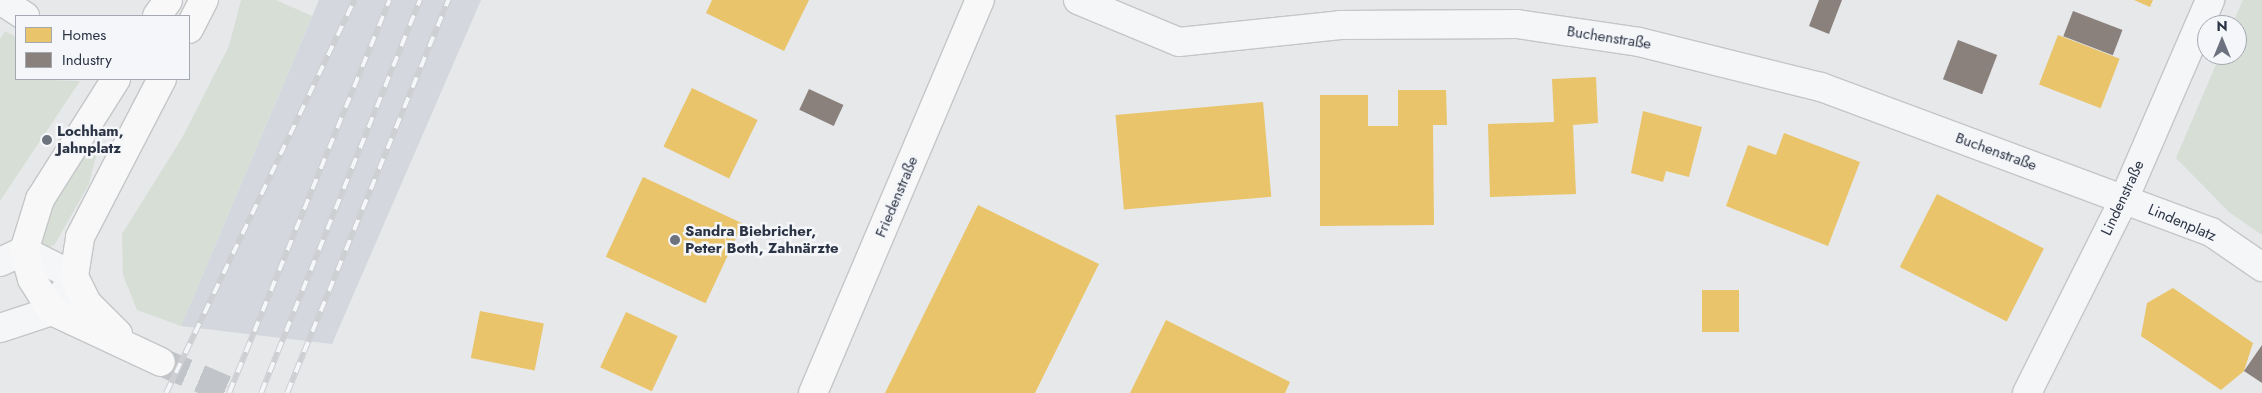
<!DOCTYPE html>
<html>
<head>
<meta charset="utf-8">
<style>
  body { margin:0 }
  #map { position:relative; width:2262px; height:393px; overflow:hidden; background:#e6e8ea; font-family:Jost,sans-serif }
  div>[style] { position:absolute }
  .built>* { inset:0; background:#d4d7dd }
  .green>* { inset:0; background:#d6ded6 }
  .homes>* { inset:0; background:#e9c46a; transform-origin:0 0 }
  .industry>* { inset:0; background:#8a817c; transform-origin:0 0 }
  .secondary-tunnel>* { height:28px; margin-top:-14px; transform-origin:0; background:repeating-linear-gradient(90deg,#c1c4c9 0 28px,transparent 0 42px) }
  .roads { filter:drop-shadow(1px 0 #c4c6c8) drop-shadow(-1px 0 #c4c6c8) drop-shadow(0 1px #c4c6c8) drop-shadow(0 -1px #c4c6c8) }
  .street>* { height:28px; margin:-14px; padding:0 14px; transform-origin:14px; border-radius:14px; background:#f5f6f7 }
  .secondary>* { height:28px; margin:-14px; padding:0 14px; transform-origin:14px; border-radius:14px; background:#f8f8f8 }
  .rail>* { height:5.5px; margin-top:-2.75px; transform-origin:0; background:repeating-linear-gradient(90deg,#f4f6f9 0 11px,#cecfd2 0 22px); box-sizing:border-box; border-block:1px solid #cecfd2 }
  .dots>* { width:14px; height:14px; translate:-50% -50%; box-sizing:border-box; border:2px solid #f4f6f9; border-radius:50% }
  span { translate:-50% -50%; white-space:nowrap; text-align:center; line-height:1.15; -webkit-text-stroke:5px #f4f6f9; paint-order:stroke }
  .street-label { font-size:15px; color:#2b3445 }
  .poi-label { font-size:15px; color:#2b3445; font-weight:700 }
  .left { translate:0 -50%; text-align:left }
  .legend { position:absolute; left:15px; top:15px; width:175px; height:65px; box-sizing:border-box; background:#f4f6f9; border:1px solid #a4a8b1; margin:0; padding:6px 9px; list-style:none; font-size:15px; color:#2b3445 }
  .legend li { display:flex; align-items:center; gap:10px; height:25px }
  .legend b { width:25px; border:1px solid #a4a8b1 }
  .north { position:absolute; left:2197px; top:15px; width:50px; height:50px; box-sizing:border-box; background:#f4f6f9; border:1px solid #a4a8b1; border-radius:50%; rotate:0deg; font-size:14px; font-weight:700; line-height:20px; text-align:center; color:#2b3445 }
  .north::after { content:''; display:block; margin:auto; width:18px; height:22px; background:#6c737f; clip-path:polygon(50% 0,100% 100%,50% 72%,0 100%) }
</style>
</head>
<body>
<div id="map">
  <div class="built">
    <i style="clip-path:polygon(319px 0,481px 0,332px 344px,181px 326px)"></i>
  </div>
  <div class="green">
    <i style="clip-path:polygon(241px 0,276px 0,312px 16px,181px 326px,137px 310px,123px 275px,122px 234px,182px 138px,229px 46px)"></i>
    <i style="clip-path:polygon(2243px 0,2262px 0,2262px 235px,2229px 212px,2176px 158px,2220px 55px,2237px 55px,2237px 25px,2232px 25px)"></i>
    <i style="clip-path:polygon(5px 31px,16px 37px,16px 79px,80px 81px,0 201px,0 39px)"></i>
    <i style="clip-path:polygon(91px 147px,97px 152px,89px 184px,55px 244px,45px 250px,39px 240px,55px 201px)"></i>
  </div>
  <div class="homes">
    <i style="clip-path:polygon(712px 0,809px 0,784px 51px,706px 13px)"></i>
    <i style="clip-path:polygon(2134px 0,2153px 0,2150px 7px)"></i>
    <i style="left:2058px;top:35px;width:66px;height:53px;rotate:21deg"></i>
    <i style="clip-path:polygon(1596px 77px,1598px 123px,1573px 125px,1576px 194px,1490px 197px,1488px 124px,1554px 122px,1552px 79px)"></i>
    <i style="left:692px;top:88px;width:73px;height:65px;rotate:26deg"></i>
    <i style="clip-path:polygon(1398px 90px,1446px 90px,1447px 125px,1433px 125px,1434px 225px,1320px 226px,1320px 95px,1368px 95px,1368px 126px,1398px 126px)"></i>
    <i style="left:1263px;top:102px;width:95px;height:148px;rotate:85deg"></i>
    <i style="clip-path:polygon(1643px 111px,1702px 127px,1689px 177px,1666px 171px,1663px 182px,1631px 173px)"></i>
    <i style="clip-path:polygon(1784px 133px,1860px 162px,1828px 246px,1726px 206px,1748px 145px,1776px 155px)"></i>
    <i style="left:643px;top:177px;width:110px;height:88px;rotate:25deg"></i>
    <i style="left:1937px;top:194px;width:120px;height:82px;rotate:27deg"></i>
    <i style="clip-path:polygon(978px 205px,1099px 264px,1035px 393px,885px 393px)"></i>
    <i style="clip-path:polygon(2173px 288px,2253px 343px,2244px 371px,2221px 390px,2141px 336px,2147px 303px)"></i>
    <i style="left:1702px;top:290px;width:37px;height:42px"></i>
    <i style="left:480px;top:311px;width:65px;height:48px;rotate:11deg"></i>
    <i style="left:626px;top:312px;width:57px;height:61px;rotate:25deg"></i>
    <i style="clip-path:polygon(1166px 320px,1290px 382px,1285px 393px,1130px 393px)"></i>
  </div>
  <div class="industry">
    <i style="clip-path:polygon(1819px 0,1842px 0,1829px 34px,1809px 26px)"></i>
    <i style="left:2073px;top:11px;width:53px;height:27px;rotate:21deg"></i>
    <i style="left:1958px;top:40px;width:42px;height:42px;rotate:21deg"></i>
    <i style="left:809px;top:89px;width:38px;height:23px;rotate:25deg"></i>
    <i style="clip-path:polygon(2262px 345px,2262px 383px,2244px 371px)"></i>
  </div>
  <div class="secondary-tunnel">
    <i style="left:161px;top:362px;width:79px;rotate:23deg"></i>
  </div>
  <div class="roads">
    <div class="street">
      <i style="left:0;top:0;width:30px;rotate:33deg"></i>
      <i style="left:1078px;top:0;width:109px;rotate:22.6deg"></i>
      <i style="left:1179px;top:42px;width:162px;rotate:-6deg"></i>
      <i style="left:1340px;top:25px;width:177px;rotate:-0.3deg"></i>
      <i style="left:1517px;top:24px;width:123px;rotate:8.4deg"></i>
      <i style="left:1639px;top:42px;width:187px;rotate:13.9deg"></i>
      <i style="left:1821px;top:87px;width:416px;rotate:20.4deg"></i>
      <i style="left:2211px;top:232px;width:62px;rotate:34.5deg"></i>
      <i style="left:0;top:262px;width:26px;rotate:-25deg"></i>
      <i style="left:24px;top:251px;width:56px;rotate:26.6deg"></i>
      <i style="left:74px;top:276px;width:41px;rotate:122.2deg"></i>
      <i style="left:52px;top:311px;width:55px;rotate:161.9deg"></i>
      <i style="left:2027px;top:393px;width:217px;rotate:-63.4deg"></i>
      <i style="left:2124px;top:199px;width:217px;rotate:-66.6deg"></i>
    </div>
    <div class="secondary">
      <i style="left:157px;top:16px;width:19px;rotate:-55deg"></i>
      <i style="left:189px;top:29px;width:33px;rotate:-63deg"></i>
      <i style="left:116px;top:79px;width:142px;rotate:122.3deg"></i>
      <i style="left:40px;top:199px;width:54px;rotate:107.1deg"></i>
      <i style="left:24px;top:251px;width:29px;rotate:74deg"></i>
      <i style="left:32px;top:279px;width:38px;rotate:58deg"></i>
      <i style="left:52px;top:311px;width:120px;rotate:25.1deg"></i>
      <i style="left:118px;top:334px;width:44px;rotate:-135deg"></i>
      <i style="left:87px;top:303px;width:30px;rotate:-116deg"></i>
      <i style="left:74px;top:276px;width:39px;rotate:-81deg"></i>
      <i style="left:80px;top:237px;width:178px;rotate:-62.6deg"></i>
      <i style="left:813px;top:393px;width:427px;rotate:-67deg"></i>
    </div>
  </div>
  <div class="rail">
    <i style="left:166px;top:393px;width:436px;rotate:-64.4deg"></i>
    <i style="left:229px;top:393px;width:424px;rotate:-67.8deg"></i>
    <i style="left:261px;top:393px;width:424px;rotate:-68deg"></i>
    <i style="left:287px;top:393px;width:425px;rotate:-67.7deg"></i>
  </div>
  <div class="dots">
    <i style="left:47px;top:140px;background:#6c737f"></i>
    <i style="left:675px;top:240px;background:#6c737f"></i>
  </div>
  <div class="street-label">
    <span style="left:1609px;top:38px;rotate:9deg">Buchenstraße</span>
    <span style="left:1996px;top:152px;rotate:20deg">Buchenstraße</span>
    <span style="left:897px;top:197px;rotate:-67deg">Friedenstraße</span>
    <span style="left:2123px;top:198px;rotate:-65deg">Lindenstraße</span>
    <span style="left:2182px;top:223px;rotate:23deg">Lindenplatz</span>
  </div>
  <div class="poi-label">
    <span class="left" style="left:57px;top:140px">Lochham,<br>Jahnplatz</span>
    <span class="left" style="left:685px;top:240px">Sandra Biebricher,<br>Peter Both, Zahnärzte</span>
  </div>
  <ul class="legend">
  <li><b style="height:14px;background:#e9c46a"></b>Homes</li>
  <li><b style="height:14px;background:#8a817c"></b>Industry</li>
  </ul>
  <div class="north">N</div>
</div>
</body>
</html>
